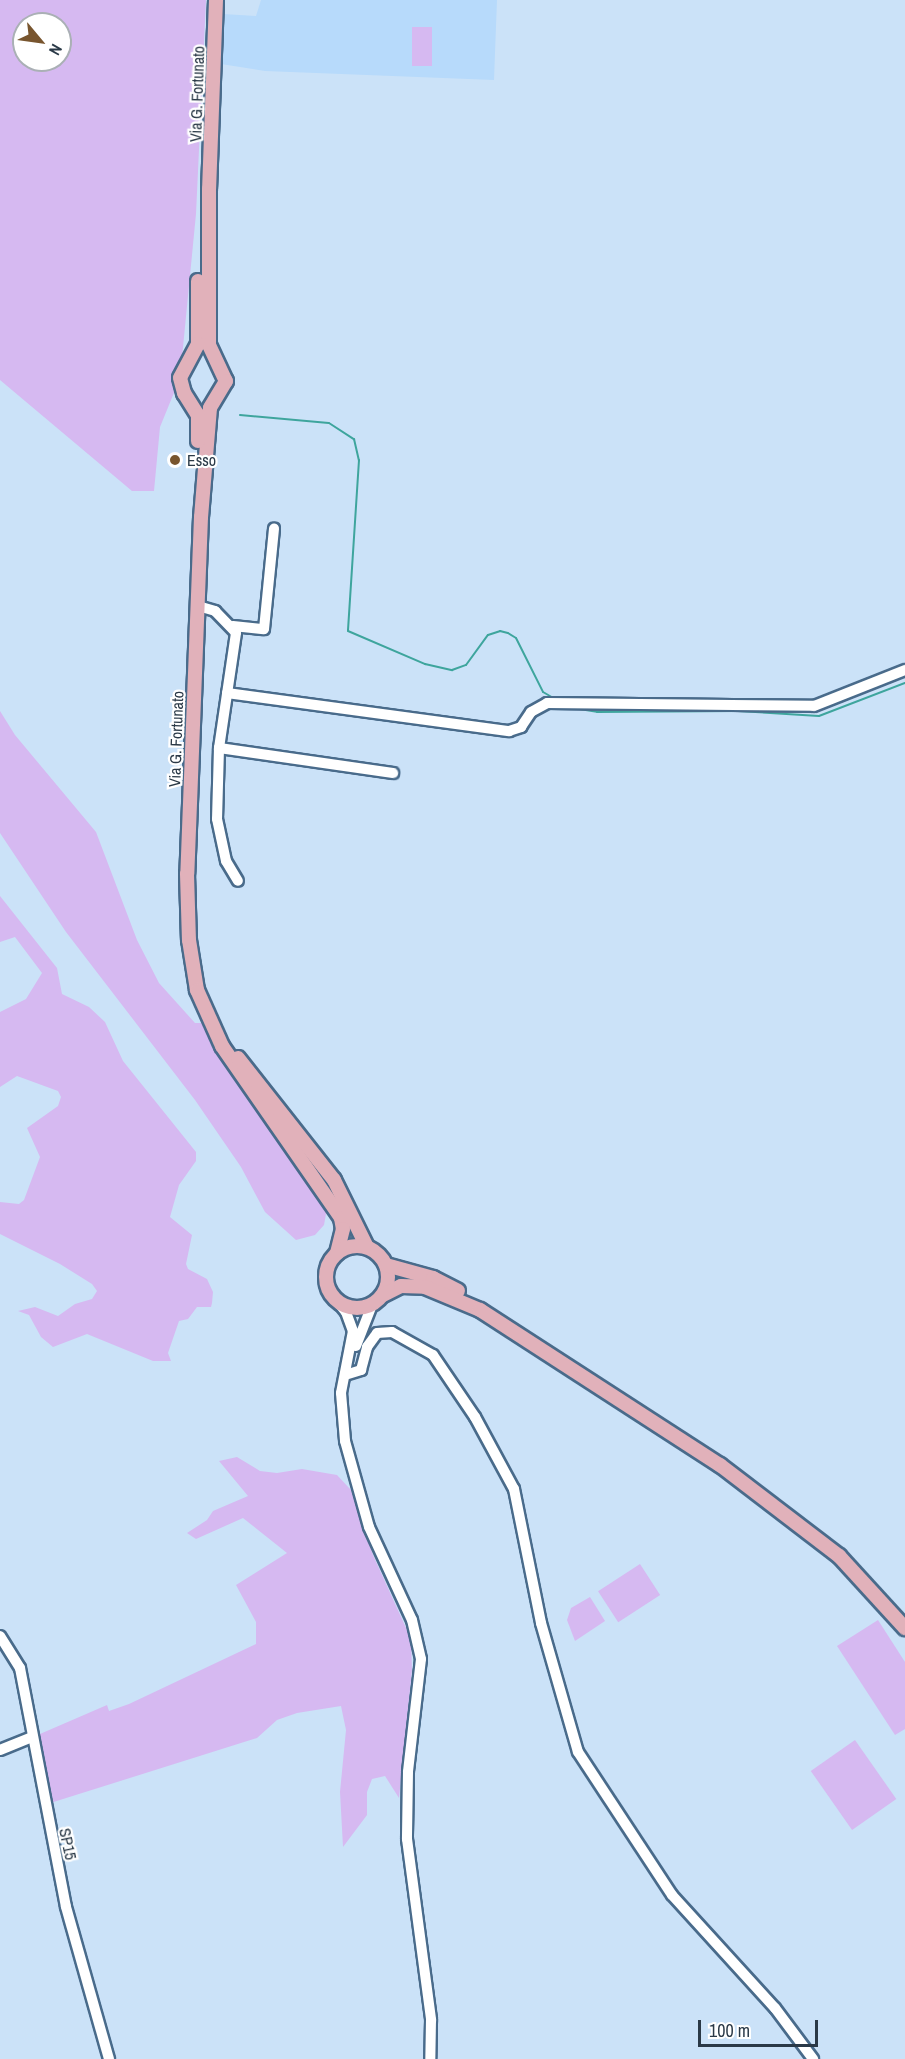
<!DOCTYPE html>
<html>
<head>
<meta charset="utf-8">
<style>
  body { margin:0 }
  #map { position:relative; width:905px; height:2059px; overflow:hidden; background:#cbe2f8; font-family:"Archivo Narrow",sans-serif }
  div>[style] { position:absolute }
  .built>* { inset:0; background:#b7dafb }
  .green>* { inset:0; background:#d6b9f1; transform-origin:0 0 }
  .stream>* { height:2px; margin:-1px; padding:0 1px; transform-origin:1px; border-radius:1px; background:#3ea59d }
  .roads { filter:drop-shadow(2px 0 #496b8b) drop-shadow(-2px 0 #496b8b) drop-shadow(0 2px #496b8b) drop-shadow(0 -2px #496b8b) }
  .minor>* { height:10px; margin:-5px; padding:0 5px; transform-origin:5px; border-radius:5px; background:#fff }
  .major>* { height:14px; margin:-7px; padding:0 7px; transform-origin:7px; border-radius:7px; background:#e1b1ba }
  .major>.ring { margin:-7px; padding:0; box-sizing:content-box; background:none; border:14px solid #e1b1ba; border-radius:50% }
  .dots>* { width:16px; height:16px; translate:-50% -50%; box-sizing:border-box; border:3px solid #fff; border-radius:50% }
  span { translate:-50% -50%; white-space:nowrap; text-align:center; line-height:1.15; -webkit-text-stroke:4.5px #fff; paint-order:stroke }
  .street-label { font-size:16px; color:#2a3947 }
  .poi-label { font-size:16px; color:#2a3947 }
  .left { translate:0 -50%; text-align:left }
  .north { position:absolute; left:12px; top:12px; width:60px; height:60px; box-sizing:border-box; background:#fff; border:2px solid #aab0b5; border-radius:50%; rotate:119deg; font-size:16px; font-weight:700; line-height:24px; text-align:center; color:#2a3947 }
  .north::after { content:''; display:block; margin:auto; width:21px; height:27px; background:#78552e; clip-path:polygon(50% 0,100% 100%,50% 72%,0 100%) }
  .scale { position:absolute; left:698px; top:2020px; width:120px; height:27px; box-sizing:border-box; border:3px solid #2a3947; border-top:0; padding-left:8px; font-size:18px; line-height:21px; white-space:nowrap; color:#2a3947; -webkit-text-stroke:4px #fff; paint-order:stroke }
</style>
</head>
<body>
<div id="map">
  <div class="built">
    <i style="clip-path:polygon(261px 0,497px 0,494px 80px,265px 71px,221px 64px,223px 14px,256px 16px)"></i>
  </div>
  <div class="green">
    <i style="clip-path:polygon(evenodd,0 0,206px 0,196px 214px,180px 378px,160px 427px,154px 491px,132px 491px,0 380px,0 0,24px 24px,60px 24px,60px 60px,24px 60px,24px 24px)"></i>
    <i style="left:432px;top:27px;width:39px;height:20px;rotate:90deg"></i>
    <i style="clip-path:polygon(0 711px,15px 735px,96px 832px,137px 940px,159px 983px,195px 1023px,210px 1023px,329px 1197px,324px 1225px,315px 1235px,296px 1240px,265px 1212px,241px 1167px,195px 1100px,66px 932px,0 833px)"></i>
    <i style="clip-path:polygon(0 896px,57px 968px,62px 994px,89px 1007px,105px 1022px,123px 1061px,196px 1152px,196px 1161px,179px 1185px,170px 1217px,192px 1235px,186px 1264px,188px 1269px,207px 1279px,213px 1292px,212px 1303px,211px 1307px,197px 1307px,188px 1319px,179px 1321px,168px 1353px,171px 1361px,153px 1361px,87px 1334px,53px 1347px,41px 1337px,29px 1315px,18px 1311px,35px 1307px,58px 1316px,75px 1304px,92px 1299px,97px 1291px,92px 1284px,60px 1264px,0 1234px,0 1202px,19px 1204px,24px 1200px,40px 1157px,27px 1128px,58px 1106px,61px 1097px,58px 1091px,17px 1076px,0 1087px,0 1012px,26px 999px,42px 973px,15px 937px,0 942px)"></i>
    <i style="clip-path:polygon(237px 1457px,260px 1471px,277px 1473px,302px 1469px,337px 1475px,351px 1490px,373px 1555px,411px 1639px,412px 1670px,399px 1798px,385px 1776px,372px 1779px,367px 1792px,367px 1815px,343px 1847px,340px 1792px,346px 1730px,341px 1706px,297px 1713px,277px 1720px,257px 1738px,44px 1805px,33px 1737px,107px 1705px,109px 1711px,129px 1704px,256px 1644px,256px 1622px,236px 1585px,287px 1553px,243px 1518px,196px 1539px,187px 1533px,207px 1520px,213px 1511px,248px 1496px,219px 1461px)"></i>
    <i style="left:640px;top:1564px;width:37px;height:50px;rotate:57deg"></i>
    <i style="clip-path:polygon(590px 1597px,605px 1621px,575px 1641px,567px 1620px,571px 1608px)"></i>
    <i style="clip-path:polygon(878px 1620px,905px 1662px,905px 1729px,895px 1735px,837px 1646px)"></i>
    <i style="left:855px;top:1740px;width:72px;height:54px;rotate:55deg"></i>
  </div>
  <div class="stream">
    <i style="left:240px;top:415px;width:89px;rotate:5.1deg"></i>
    <i style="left:329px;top:423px;width:30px;rotate:33deg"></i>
    <i style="left:354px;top:439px;width:22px;rotate:77deg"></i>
    <i style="left:359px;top:460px;width:171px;rotate:93.7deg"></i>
    <i style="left:348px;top:631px;width:84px;rotate:23.2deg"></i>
    <i style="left:425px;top:664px;width:28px;rotate:13deg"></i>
    <i style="left:452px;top:670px;width:15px;rotate:-20deg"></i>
    <i style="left:466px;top:665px;width:37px;rotate:-54deg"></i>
    <i style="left:488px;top:635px;width:13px;rotate:-18deg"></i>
    <i style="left:500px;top:631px;width:8px;rotate:14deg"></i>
    <i style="left:508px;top:633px;width:9px;rotate:32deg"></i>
    <i style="left:516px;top:638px;width:60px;rotate:63.4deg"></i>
    <i style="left:543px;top:692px;width:14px;rotate:30deg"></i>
    <i style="left:567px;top:707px;width:30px;rotate:9deg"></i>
    <i style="left:597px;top:712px;width:141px;rotate:-0.4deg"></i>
    <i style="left:738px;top:711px;width:81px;rotate:3.5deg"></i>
    <i style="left:819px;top:716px;width:92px;rotate:-21deg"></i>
  </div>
  <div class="roads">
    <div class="minor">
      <i style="left:198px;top:606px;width:18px;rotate:16deg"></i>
      <i style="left:215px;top:611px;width:30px;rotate:46deg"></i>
      <i style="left:236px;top:633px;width:116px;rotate:98.4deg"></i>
      <i style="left:219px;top:748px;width:71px;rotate:91.6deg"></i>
      <i style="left:217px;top:819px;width:43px;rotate:77.9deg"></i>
      <i style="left:226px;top:861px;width:23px;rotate:59deg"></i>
      <i style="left:233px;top:626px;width:31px;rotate:6deg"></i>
      <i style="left:264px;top:629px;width:101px;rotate:-84.3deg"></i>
      <i style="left:227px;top:693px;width:285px;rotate:7.7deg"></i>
      <i style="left:509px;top:731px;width:13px;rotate:-18deg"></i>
      <i style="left:521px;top:727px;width:18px;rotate:-56deg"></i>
      <i style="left:531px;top:712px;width:18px;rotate:-29deg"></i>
      <i style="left:547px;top:703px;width:267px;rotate:0.6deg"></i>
      <i style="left:814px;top:706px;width:98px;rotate:-21.6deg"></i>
      <i style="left:219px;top:748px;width:176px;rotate:8.2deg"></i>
      <i style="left:337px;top:1301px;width:14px;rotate:51deg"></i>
      <i style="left:346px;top:1312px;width:20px;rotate:70deg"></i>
      <i style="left:353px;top:1331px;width:63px;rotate:101deg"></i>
      <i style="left:341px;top:1393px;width:48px;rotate:85.2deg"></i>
      <i style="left:345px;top:1441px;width:89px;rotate:74.4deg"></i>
      <i style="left:369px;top:1527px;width:102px;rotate:65.2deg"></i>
      <i style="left:412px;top:1620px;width:40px;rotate:77deg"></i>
      <i style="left:421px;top:1659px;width:114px;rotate:96.6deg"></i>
      <i style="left:408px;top:1772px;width:67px;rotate:90.9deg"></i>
      <i style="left:407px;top:1839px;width:183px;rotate:82.4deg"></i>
      <i style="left:431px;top:2020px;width:39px;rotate:91deg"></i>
      <i style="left:356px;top:1346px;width:44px;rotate:-68.7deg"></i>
      <i style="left:345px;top:1375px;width:17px;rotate:-17deg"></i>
      <i style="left:361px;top:1370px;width:24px;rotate:-75deg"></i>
      <i style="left:367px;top:1347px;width:17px;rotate:-54deg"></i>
      <i style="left:377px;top:1333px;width:15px;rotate:-4deg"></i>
      <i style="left:392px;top:1332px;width:47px;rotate:29.3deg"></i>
      <i style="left:433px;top:1355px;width:75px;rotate:55.9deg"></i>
      <i style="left:475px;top:1417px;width:82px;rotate:61.6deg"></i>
      <i style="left:514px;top:1489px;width:137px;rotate:78.6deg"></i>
      <i style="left:541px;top:1623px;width:134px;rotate:74deg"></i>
      <i style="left:578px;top:1752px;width:171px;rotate:56.7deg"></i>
      <i style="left:672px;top:1895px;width:153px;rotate:47.7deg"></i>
      <i style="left:775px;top:2008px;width:64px;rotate:53.3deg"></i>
      <i style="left:0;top:1636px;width:38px;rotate:58deg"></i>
      <i style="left:20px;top:1668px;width:243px;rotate:79.1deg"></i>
      <i style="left:66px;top:1907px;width:158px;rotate:74.2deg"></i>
      <i style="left:0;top:1750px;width:35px;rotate:-22deg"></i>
    </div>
    <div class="major">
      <i style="left:216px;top:0;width:189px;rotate:92.1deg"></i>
      <i style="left:209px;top:189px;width:156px;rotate:90deg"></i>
      <i style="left:209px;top:345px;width:40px;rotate:65deg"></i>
      <i style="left:226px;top:381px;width:31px;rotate:121deg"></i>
      <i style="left:210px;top:408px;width:109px;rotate:94.7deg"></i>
      <i style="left:201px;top:517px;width:357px;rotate:92.2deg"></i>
      <i style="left:187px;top:874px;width:66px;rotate:88.3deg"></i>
      <i style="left:189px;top:940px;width:51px;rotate:80.9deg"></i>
      <i style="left:197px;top:990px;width:61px;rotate:65.9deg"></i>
      <i style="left:222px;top:1046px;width:209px;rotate:55.3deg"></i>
      <i style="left:341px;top:1218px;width:11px;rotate:80deg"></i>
      <i style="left:343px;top:1229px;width:25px;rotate:104deg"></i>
      <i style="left:198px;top:281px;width:63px;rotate:90deg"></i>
      <i style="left:198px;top:344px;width:38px;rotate:118deg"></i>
      <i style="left:180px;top:378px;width:16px;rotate:75deg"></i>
      <i style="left:184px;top:393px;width:26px;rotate:58deg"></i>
      <i style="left:198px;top:415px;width:26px;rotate:90deg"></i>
      <i style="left:238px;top:1058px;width:155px;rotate:51.8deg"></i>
      <i style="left:334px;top:1180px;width:75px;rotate:63.8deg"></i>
      <i class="ring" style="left:326px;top:1246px;width:48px;height:48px"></i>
      <i style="left:386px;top:1265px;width:49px;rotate:15.5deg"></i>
      <i style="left:433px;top:1278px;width:28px;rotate:27deg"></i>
      <i style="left:383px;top:1295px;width:20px;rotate:-27deg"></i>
      <i style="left:401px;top:1286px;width:24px;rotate:2deg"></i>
      <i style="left:425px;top:1287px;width:60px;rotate:22.7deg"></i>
      <i style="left:480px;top:1310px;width:286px;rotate:32.9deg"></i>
      <i style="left:720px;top:1465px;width:150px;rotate:37.4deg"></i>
      <i style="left:839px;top:1556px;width:98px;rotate:47.5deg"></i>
    </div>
  </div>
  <div class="dots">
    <i style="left:175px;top:460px;background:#78552e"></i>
  </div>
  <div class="street-label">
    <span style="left:197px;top:94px;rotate:-88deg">Via G. Fortunato</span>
    <span style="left:176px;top:739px;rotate:-88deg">Via G. Fortunato</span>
    <span style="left:68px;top:1844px;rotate:78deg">SP15</span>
  </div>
  <div class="poi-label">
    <span class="left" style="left:187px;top:460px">Esso</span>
  </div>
  <div class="north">N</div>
  <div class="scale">100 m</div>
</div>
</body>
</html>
